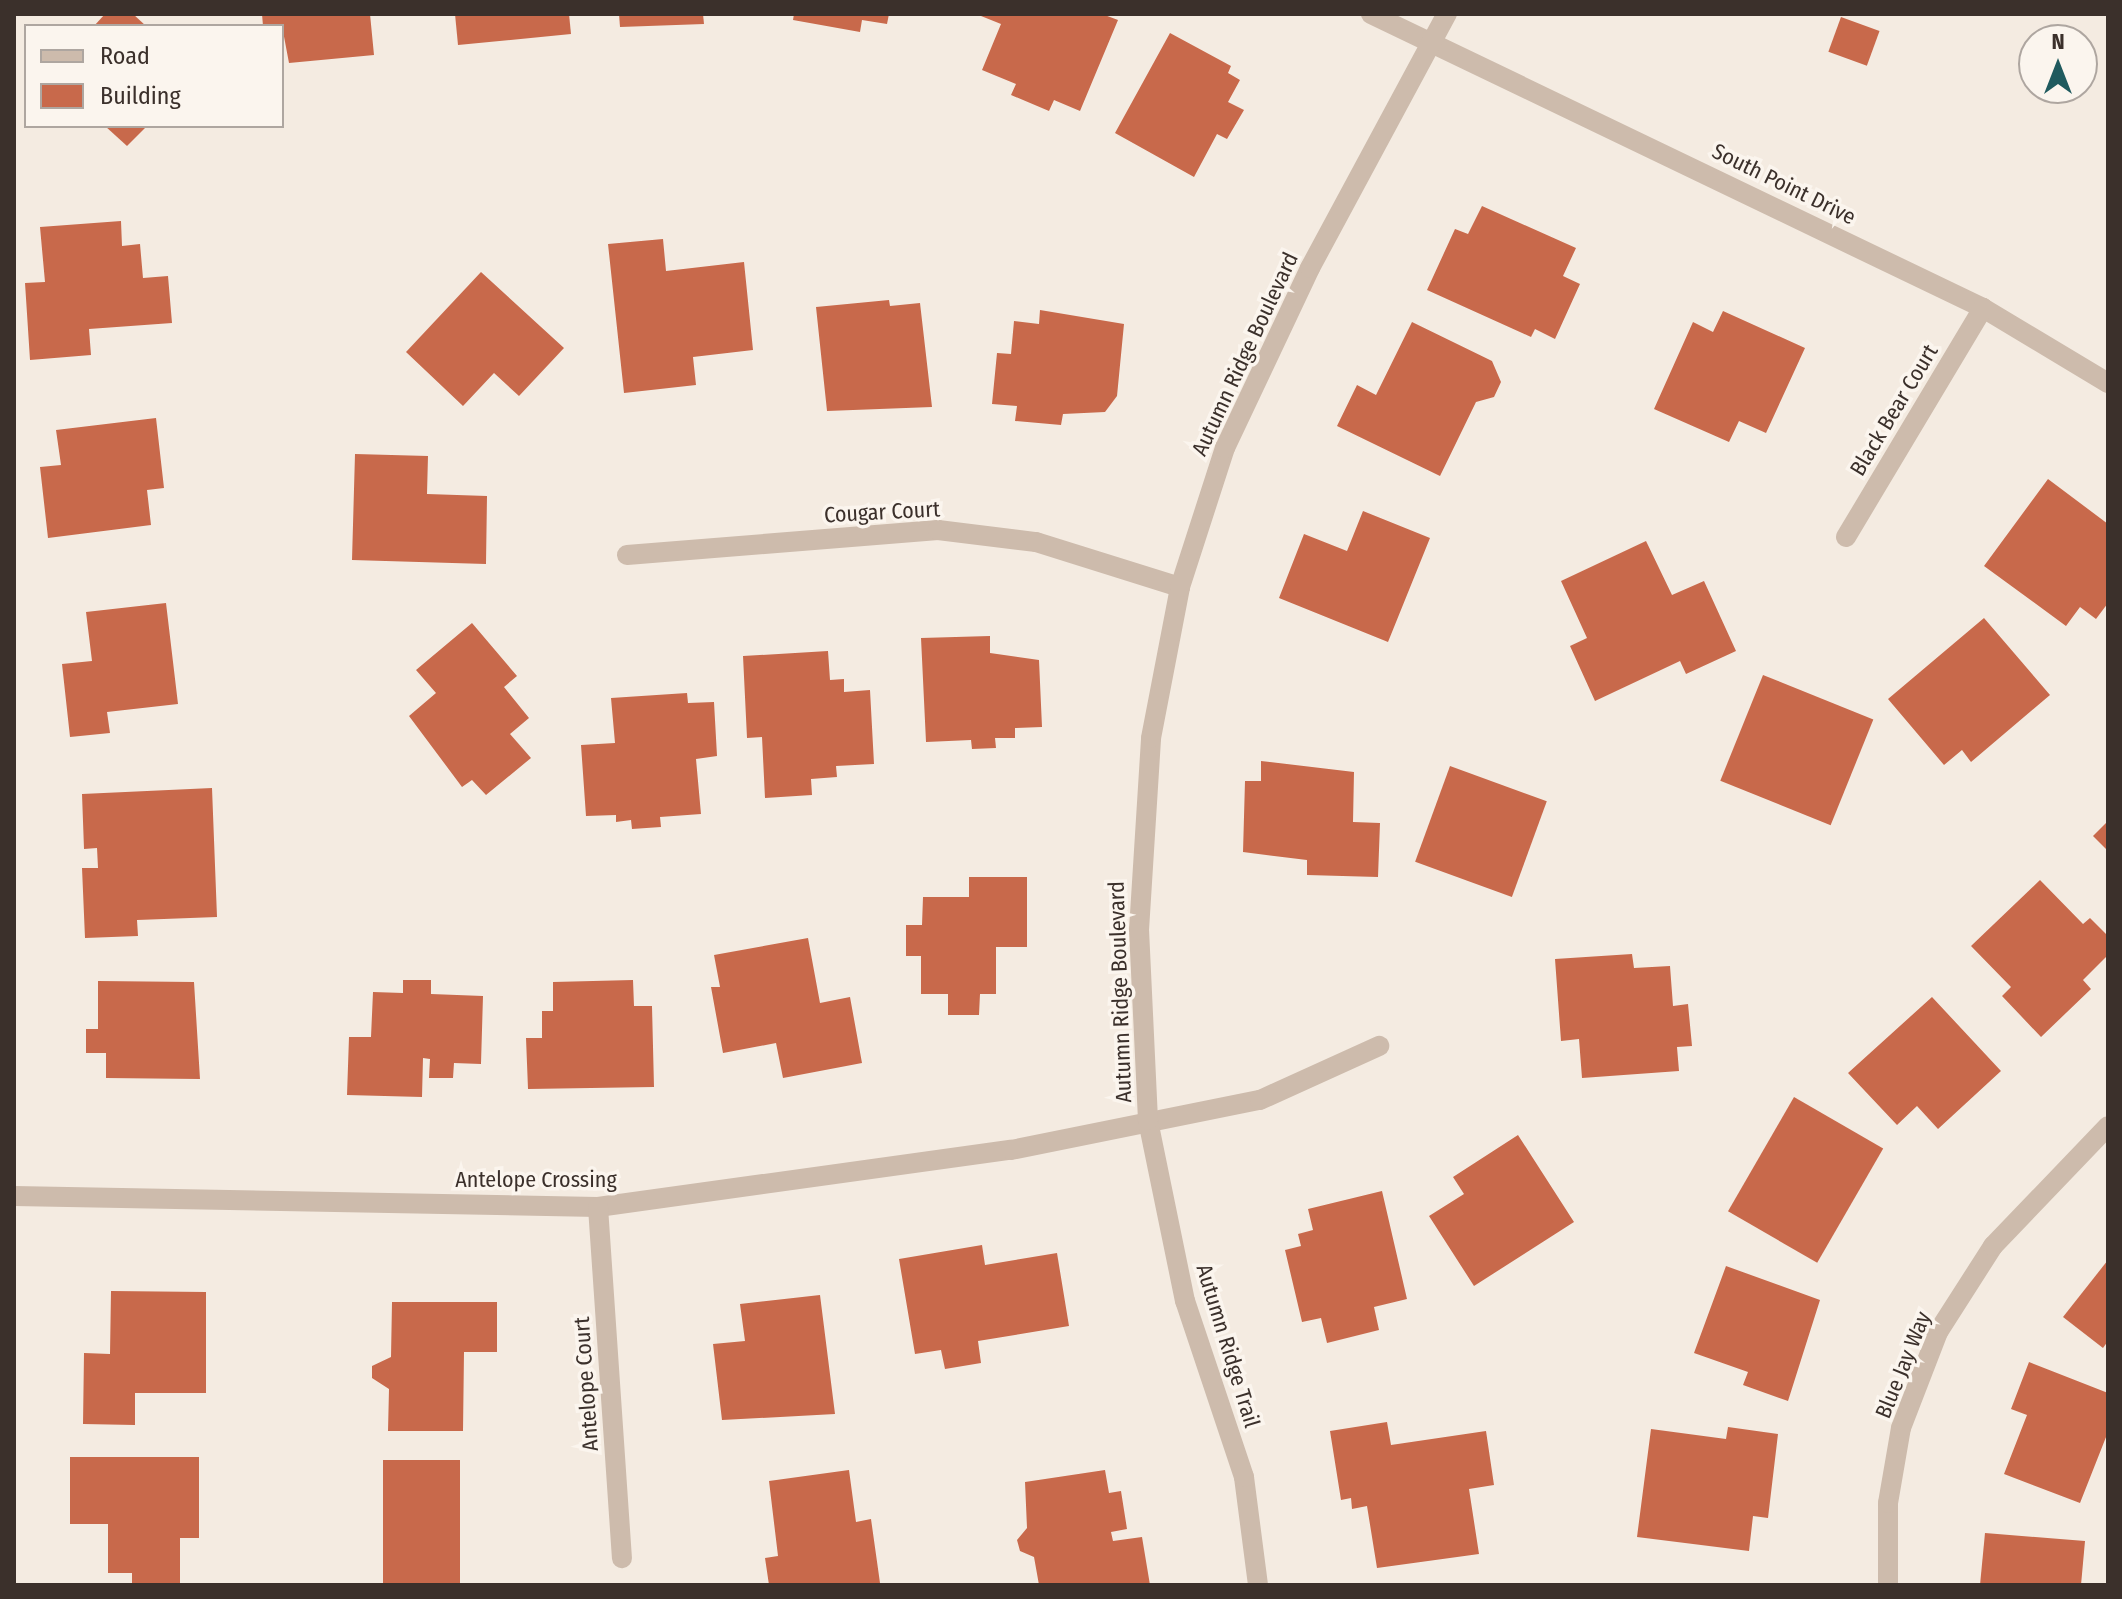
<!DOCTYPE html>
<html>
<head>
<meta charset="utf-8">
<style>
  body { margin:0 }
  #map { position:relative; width:2122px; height:1599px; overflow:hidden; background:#f4ebe1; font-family:"Fira Sans Condensed",sans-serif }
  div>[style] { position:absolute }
  .building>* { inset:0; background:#c8694b; transform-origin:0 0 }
  .street>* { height:20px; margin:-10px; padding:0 10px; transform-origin:10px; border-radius:10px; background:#cdbbac }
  span { translate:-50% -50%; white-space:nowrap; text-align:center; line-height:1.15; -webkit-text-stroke:7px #fbf5ee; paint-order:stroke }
  .street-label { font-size:22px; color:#3b302b }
  .frame { position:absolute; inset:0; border:16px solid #3b302b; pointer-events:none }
  .legend { position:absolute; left:24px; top:24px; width:260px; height:104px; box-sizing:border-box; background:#fbf5ee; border:2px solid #aea6a0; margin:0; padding:10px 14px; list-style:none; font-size:24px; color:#3b302b }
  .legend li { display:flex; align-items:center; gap:16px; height:40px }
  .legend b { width:40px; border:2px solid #aea6a0 }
  .north { position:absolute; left:2018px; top:24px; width:80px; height:80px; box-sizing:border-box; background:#fbf5ee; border:2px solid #aea6a0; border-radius:50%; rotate:0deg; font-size:22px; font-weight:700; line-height:32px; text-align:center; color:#3b302b }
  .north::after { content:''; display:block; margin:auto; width:28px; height:36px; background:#1f5a5e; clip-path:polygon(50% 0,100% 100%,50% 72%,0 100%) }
</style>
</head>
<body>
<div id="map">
  <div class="building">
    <i style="clip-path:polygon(105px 14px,133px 14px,146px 26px,94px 26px)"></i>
    <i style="clip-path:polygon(262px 14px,370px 14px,374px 55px,289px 63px,282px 26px,263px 26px)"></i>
    <i style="clip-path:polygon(455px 14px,569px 14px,571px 34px,458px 45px)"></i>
    <i style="clip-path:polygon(619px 14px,703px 14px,704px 24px,620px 27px)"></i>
    <i style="clip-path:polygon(794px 14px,889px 14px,887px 24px,862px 20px,860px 32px,793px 20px)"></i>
    <i style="clip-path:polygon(976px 14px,1102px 14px,1118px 20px,1080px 111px,1054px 100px,1049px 111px,1011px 95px,1016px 84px,982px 70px,1001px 24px)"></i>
    <i style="left:1841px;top:17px;width:41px;height:37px;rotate:20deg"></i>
    <i style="clip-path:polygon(1170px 33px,1231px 66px,1228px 73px,1240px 80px,1228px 102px,1244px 110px,1227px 139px,1217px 134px,1194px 177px,1115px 133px)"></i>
    <i style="clip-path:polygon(105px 126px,147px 126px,127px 146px)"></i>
    <i style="clip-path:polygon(1482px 206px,1576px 248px,1563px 276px,1580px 284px,1555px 339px,1535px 329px,1531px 337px,1427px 290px,1455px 229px,1468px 234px)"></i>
    <i style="clip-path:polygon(121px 221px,122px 246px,140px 244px,143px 278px,168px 276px,172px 323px,89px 329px,91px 355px,30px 360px,25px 283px,45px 282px,40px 227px)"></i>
    <i style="clip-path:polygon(663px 239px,666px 271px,744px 262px,753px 350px,693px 357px,696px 385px,624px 393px,608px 244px)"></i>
    <i style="clip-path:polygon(481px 272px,564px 348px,519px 396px,494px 373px,463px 406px,406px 352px)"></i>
    <i style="clip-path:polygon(889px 300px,890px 306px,920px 303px,932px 407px,827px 411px,816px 307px)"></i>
    <i style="clip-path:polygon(1040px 310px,1124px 324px,1117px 396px,1105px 412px,1063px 414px,1061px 425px,1015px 421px,1017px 406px,992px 404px,997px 353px,1011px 354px,1014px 321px,1039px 324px)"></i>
    <i style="clip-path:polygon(1723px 311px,1805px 348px,1766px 433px,1739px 421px,1729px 442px,1654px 409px,1693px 322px,1713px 332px)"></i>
    <i style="clip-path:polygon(1412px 322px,1492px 361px,1501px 382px,1494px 397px,1476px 402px,1440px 476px,1337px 426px,1357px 385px,1376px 395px)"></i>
    <i style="clip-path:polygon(156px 418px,164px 488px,147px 490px,151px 525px,48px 538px,40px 467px,61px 465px,56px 430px)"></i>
    <i style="clip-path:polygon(355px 454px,428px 456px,427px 494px,487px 496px,486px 564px,352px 560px)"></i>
    <i style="clip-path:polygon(2048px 479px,2108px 524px,2108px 603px,2096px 619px,2080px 607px,2066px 626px,1984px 566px)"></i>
    <i style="clip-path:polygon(1363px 511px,1430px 538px,1388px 642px,1279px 598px,1304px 534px,1347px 551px)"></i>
    <i style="clip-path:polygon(1646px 541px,1672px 595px,1704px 581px,1736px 651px,1686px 674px,1680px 661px,1595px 701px,1570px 646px,1587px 638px,1561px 581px)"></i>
    <i style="clip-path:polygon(166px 603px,178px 704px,107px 712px,110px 733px,70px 737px,62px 664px,92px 661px,86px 612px)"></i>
    <i style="clip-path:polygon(1984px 618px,2050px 695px,1971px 762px,1962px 750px,1944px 765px,1888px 699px)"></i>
    <i style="clip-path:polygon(472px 623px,517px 676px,504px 687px,529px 718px,510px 734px,531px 758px,486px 795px,472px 780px,462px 787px,409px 716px,436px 693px,416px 670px)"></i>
    <i style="clip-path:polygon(990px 636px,990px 653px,1039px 660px,1042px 727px,1015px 728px,1015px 738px,995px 738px,996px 748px,972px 749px,971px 740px,926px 742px,921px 638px)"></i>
    <i style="clip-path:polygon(828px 651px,830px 680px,844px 679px,844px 692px,870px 690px,874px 764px,836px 766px,837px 777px,811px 779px,812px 795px,765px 798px,762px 737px,747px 738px,743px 656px)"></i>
    <i style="left:1763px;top:675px;width:119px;height:114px;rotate:22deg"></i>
    <i style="clip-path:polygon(687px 693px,688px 703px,714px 702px,717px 756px,696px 759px,701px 814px,660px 817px,661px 827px,632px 829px,631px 820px,616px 822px,616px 815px,586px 816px,581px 745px,615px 743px,611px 698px)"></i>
    <i style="clip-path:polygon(1261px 761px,1354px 772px,1353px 822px,1380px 823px,1378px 877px,1307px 875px,1307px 860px,1243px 852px,1245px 781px,1261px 781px)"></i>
    <i style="left:1450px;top:766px;width:103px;height:102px;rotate:20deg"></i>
    <i style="clip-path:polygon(212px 788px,217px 917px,137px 920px,138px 936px,85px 938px,82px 868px,98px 868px,97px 848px,84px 849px,82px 794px)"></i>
    <i style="clip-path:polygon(2108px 821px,2108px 851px,2093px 836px)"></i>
    <i style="clip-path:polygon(969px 877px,1027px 877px,1027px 947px,996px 947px,996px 994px,980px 994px,979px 1015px,948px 1015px,948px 994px,921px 994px,921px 956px,906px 956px,906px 925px,922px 925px,923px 897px,969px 897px)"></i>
    <i style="clip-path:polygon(2040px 880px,2083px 924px,2090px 918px,2108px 936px,2108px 955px,2083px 980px,2091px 989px,2041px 1037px,2002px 996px,2011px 987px,1971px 946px)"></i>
    <i style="clip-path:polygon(808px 938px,820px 1003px,850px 997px,862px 1063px,783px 1078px,776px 1043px,723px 1053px,711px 987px,720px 987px,714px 955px)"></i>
    <i style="clip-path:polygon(1632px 954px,1634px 968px,1670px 966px,1673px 1006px,1688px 1004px,1692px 1046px,1677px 1047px,1679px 1071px,1582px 1078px,1579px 1039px,1561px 1041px,1555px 959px)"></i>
    <i style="clip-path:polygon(403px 980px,431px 980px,431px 994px,483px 996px,481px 1064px,454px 1063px,453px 1078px,429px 1078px,430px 1059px,423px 1058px,422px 1097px,347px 1095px,349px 1037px,371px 1037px,373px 992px,403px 993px)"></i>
    <i style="clip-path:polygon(633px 980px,634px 1006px,652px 1006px,654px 1087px,528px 1089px,526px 1038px,542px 1038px,542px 1011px,553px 1011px,553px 982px)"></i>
    <i style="clip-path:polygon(98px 981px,194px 982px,200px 1079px,106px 1078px,106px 1053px,86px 1053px,86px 1029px,98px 1029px)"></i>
    <i style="clip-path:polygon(1932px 997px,2001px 1071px,1938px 1129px,1917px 1106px,1897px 1125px,1848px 1073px)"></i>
    <i style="left:1794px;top:1097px;width:103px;height:132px;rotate:30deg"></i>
    <i style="clip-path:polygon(1518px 1135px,1574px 1222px,1474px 1286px,1429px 1216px,1464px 1194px,1453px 1177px)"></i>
    <i style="clip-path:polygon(1382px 1191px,1407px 1299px,1374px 1307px,1379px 1330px,1327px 1343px,1321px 1318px,1302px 1322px,1285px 1250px,1301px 1246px,1298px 1234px,1313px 1230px,1308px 1209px)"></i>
    <i style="clip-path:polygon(982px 1245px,985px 1265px,1057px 1253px,1069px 1326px,978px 1341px,981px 1363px,945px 1369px,941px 1350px,915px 1354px,899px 1259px)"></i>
    <i style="clip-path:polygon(2108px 1260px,2108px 1341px,2103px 1348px,2063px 1317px)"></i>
    <i style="clip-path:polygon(1726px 1266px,1820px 1300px,1788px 1401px,1743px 1385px,1748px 1372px,1694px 1353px)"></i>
    <i style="clip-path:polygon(111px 1291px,206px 1292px,206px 1393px,135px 1393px,135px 1425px,83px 1424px,84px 1353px,110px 1354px)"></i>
    <i style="clip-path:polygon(820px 1295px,835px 1414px,722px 1420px,713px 1344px,745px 1341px,740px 1304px)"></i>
    <i style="clip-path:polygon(392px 1302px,497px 1302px,497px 1352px,464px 1352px,463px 1431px,388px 1431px,389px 1389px,372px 1378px,372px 1366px,391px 1357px)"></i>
    <i style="clip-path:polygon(2029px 1362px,2108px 1393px,2108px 1432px,2080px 1503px,2004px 1474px,2027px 1415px,2011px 1409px)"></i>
    <i style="clip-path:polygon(1387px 1422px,1391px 1445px,1486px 1431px,1494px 1485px,1469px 1489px,1479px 1554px,1377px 1568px,1367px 1506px,1352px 1509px,1351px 1498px,1341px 1500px,1330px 1431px)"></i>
    <i style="clip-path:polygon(1728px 1427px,1778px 1434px,1768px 1518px,1753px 1516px,1749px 1551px,1637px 1537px,1651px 1429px,1726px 1439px)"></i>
    <i style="clip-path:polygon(70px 1457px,199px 1457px,199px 1538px,180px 1538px,180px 1583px,132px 1583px,132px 1573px,108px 1573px,108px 1524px,70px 1524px)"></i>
    <i style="left:383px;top:1460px;width:77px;height:125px"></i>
    <i style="clip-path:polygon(849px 1470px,856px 1522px,871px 1519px,880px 1583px,769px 1585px,765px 1558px,778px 1556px,769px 1481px)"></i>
    <i style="clip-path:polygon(1105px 1470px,1109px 1493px,1121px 1491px,1127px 1529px,1111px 1532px,1113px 1541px,1142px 1537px,1150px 1585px,1039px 1585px,1034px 1557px,1020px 1551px,1017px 1540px,1027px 1528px,1025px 1482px)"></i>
    <i style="clip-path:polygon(1985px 1533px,2085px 1541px,2081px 1585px,1980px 1585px)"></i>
  </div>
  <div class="street">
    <i style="left:1371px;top:14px;width:679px;rotate:25.66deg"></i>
    <i style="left:1983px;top:308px;width:146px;rotate:31deg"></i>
    <i style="left:1846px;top:537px;width:267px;rotate:-59.1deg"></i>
    <i style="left:627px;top:555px;width:312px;rotate:-4.6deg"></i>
    <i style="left:938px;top:530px;width:99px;rotate:7deg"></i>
    <i style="left:1036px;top:542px;width:151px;rotate:17.4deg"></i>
    <i style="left:14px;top:1196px;width:584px;rotate:1.08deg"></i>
    <i style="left:598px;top:1207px;width:417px;rotate:-7.9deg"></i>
    <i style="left:1011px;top:1150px;width:254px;rotate:-11.4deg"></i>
    <i style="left:1260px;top:1100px;width:131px;rotate:-24.4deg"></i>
    <i style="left:598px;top:1207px;width:352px;rotate:86.1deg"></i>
    <i style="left:1258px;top:1585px;width:109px;rotate:-97.4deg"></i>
    <i style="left:1244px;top:1477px;width:186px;rotate:-108.5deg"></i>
    <i style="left:1185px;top:1301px;width:185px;rotate:-101.6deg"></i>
    <i style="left:1148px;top:1120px;width:190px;rotate:-92.7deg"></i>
    <i style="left:1139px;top:930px;width:192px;rotate:-86.4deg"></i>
    <i style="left:1151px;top:738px;width:154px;rotate:-79.1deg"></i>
    <i style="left:1180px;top:587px;width:146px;rotate:-72.1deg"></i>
    <i style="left:1225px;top:448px;width:199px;rotate:-64.7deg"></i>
    <i style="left:1310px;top:268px;width:289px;rotate:-61.7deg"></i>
    <i style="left:1888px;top:1585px;width:82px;rotate:-90deg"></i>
    <i style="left:1888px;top:1503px;width:76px;rotate:-80.2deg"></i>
    <i style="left:1901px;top:1428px;width:103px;rotate:-68.9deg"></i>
    <i style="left:1938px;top:1332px;width:102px;rotate:-57.4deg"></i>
    <i style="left:1993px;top:1246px;width:166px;rotate:-46.2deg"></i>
  </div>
  <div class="street-label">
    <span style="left:1784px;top:184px;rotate:26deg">South Point Drive</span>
    <span style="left:1245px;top:354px;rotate:-65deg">Autumn Ridge Boulevard</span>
    <span style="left:1894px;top:410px;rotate:-59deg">Black Bear Court</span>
    <span style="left:882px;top:512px;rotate:-3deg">Cougar Court</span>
    <span style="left:1120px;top:992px;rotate:-92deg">Autumn Ridge Boulevard</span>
    <span style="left:536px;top:1180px">Antelope Crossing</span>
    <span style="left:1228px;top:1346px;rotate:73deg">Autumn Ridge Trail</span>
    <span style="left:1903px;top:1365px;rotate:-68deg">Blue Jay Way</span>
    <span style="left:586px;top:1384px;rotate:-94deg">Antelope Court</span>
  </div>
  <div class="frame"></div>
  <ul class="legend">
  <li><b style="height:10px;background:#cdbbac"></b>Road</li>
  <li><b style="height:22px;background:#c8694b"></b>Building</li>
  </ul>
  <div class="north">N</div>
</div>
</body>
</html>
